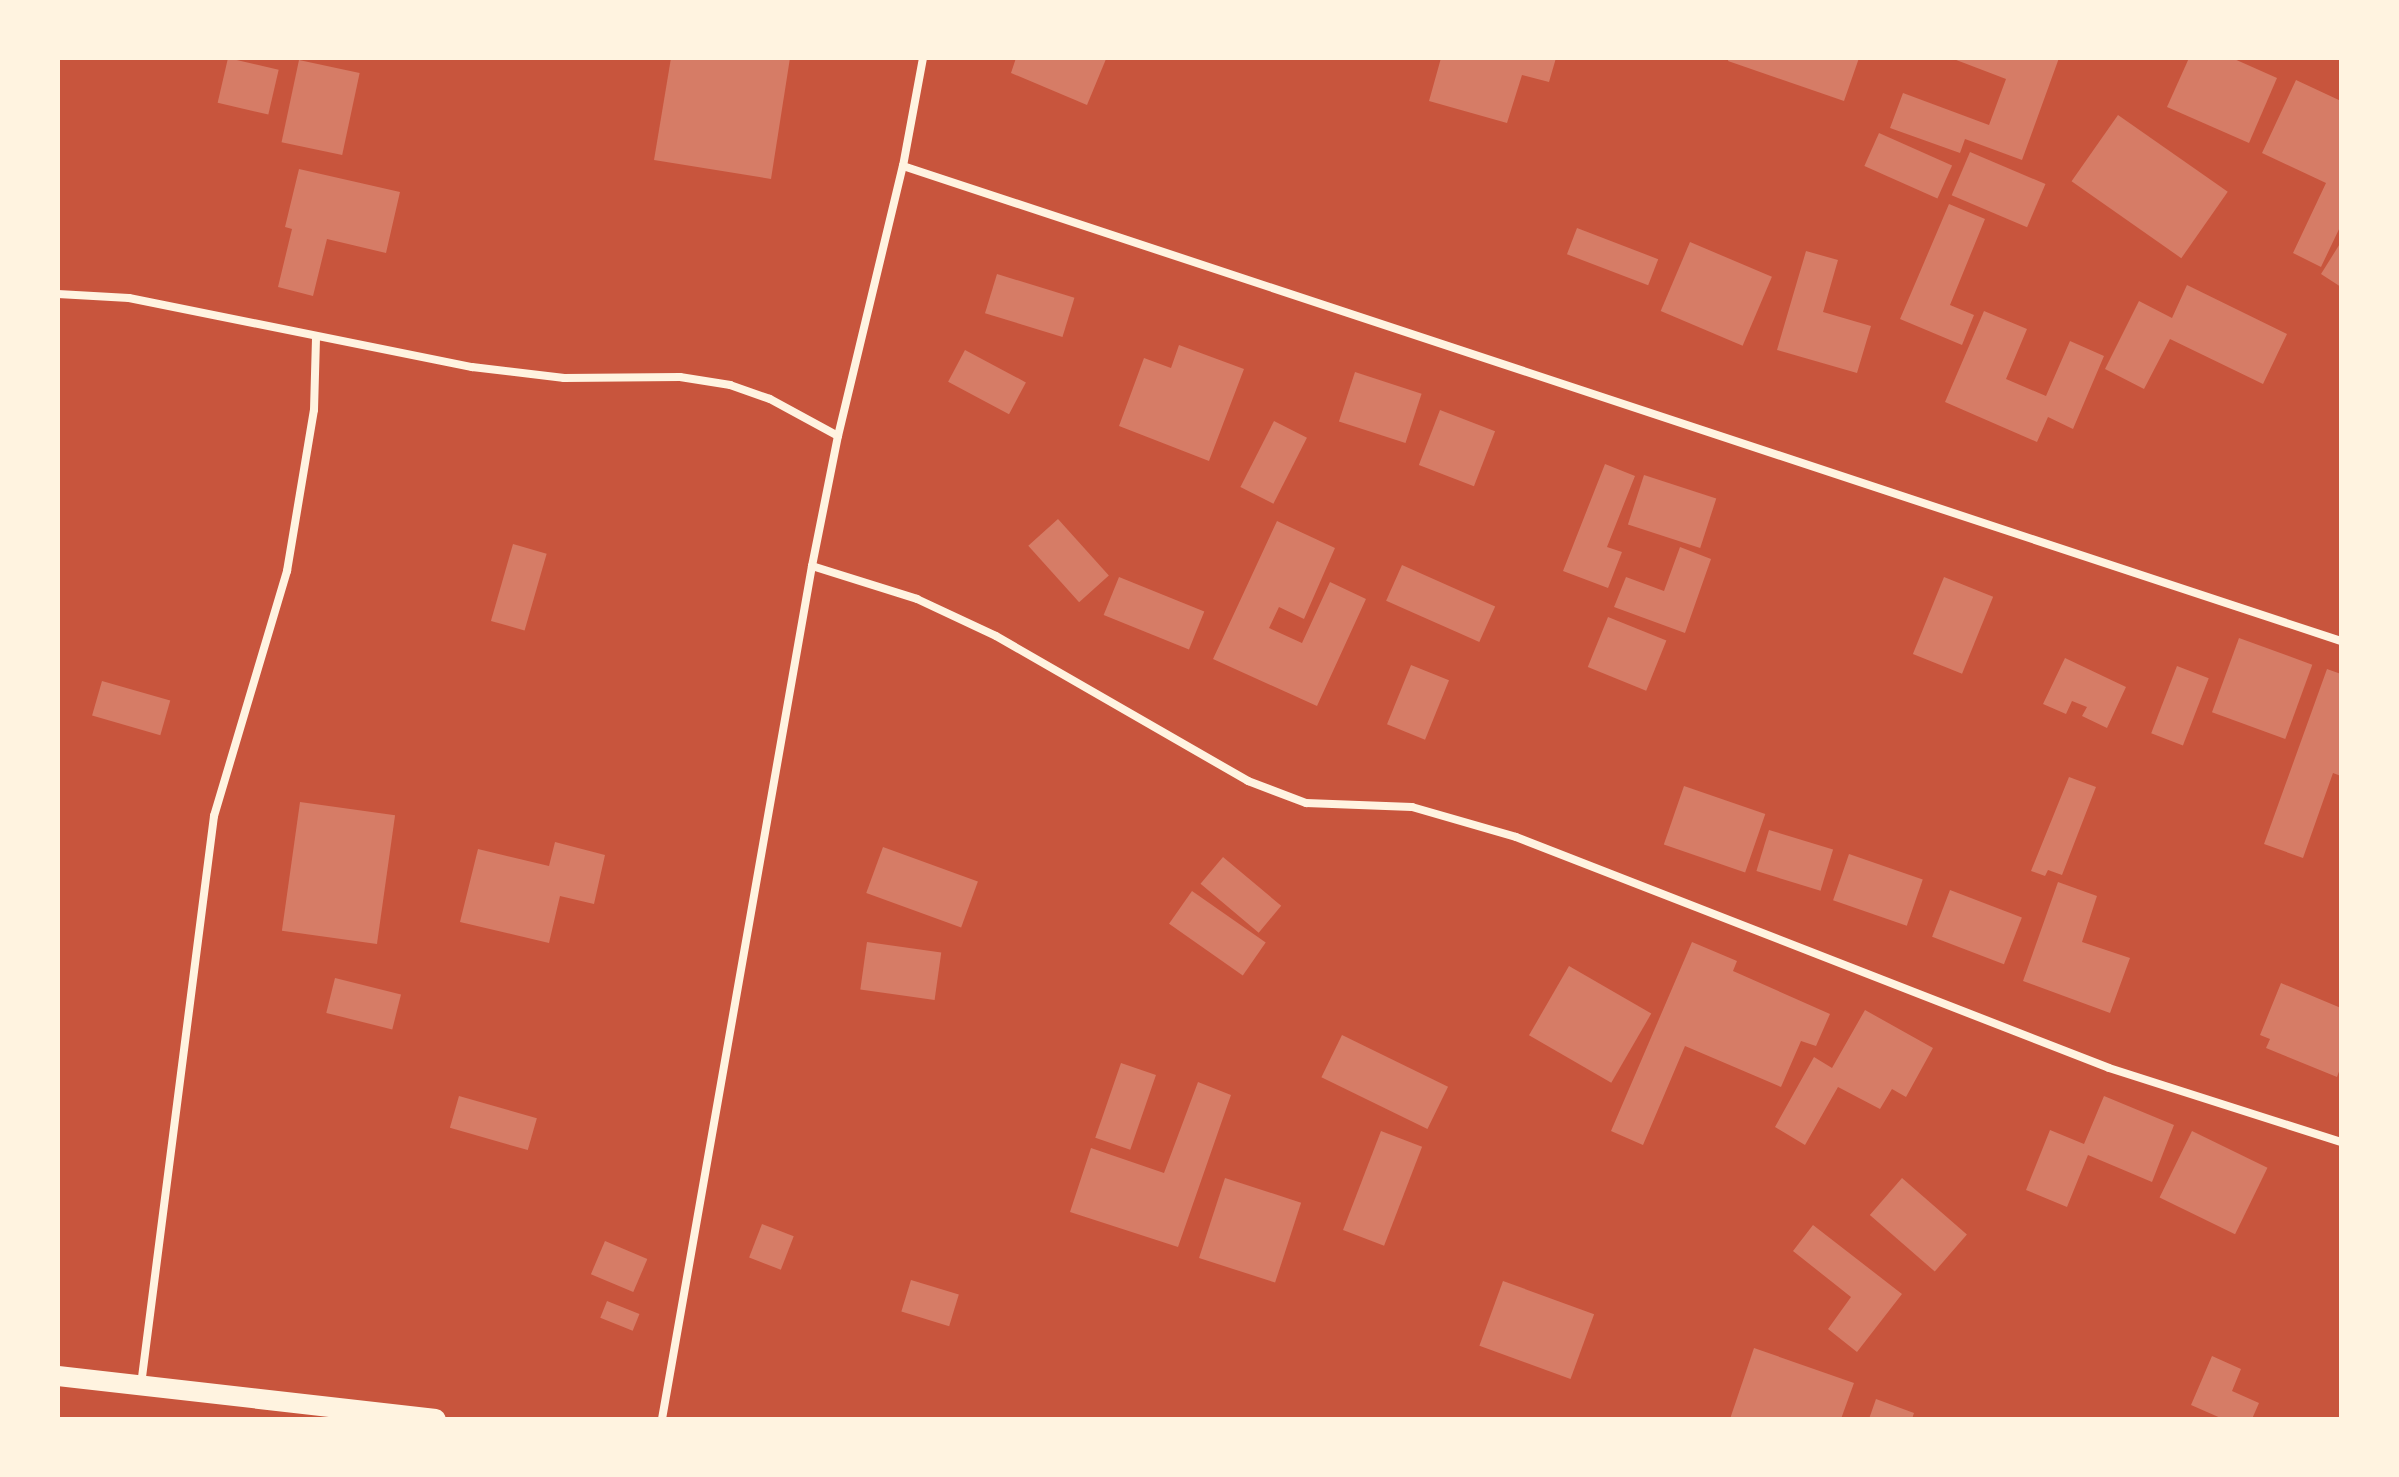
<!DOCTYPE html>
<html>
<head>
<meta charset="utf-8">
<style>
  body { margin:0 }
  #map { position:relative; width:2399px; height:1477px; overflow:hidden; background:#c8553d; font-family:Spectral,serif }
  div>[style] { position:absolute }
  .building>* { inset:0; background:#d67c66; transform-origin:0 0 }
  .minor>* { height:8px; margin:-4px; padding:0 4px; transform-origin:4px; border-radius:4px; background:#fff3e0 }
  .primary>* { height:20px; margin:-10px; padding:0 10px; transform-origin:10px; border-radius:10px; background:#fff3e0 }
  span { translate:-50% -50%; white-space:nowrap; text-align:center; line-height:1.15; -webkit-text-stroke:6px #fff3e0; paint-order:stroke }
  .frame { position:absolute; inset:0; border:60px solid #fff3e0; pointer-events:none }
</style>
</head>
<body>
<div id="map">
  <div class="building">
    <i style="left:228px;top:58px;width:52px;height:46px;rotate:13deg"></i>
    <i style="clip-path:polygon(671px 58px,790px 58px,771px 179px,654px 160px)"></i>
    <i style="clip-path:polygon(1016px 58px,1102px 58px,1106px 59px,1087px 105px,1011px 73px)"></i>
    <i style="clip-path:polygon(1441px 58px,1556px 58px,1549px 82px,1522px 75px,1507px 123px,1429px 101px)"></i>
    <i style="clip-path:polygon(1729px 58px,1859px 58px,1844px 101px,1728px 61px)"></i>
    <i style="clip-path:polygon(1951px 58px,2059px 58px,2022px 160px,1965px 139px,1960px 153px,1890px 128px,1903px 93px,1989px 125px,2006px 79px)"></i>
    <i style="clip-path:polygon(2189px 58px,2232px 58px,2277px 78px,2249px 143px,2167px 107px)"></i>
    <i style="left:299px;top:60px;width:62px;height:84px;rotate:12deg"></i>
    <i style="clip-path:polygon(2296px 80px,2341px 101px,2341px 225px,2321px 267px,2293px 253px,2326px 183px,2262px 153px)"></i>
    <i style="left:2118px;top:115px;width:134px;height:81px;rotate:35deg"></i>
    <i style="left:1879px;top:133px;width:80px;height:36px;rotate:24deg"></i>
    <i style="left:1970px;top:152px;width:82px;height:47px;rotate:23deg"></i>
    <i style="clip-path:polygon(299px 169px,400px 192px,386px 253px,327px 239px,313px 296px,278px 287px,292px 229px,285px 227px)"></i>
    <i style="clip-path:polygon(1949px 204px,1985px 219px,1950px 305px,1974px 315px,1962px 345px,1900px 319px)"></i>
    <i style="left:1577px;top:228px;width:87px;height:28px;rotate:21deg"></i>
    <i style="left:1690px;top:242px;width:89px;height:75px;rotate:23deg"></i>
    <i style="clip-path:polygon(2341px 242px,2341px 287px,2321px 274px)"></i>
    <i style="clip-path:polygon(1806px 251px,1838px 260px,1823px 312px,1871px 326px,1857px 373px,1777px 350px)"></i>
    <i style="left:997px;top:274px;width:81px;height:41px;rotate:17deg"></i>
    <i style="clip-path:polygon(2187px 285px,2287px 334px,2263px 384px,2170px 339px,2144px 389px,2105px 369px,2139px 301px,2172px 318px)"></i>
    <i style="clip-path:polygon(1984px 311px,2027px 329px,2006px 379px,2046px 396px,2070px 341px,2104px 356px,2073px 429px,2048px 417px,2037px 442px,1945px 402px)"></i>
    <i style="clip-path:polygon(1179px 345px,1244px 369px,1209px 461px,1119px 426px,1144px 358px,1171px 368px)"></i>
    <i style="left:965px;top:350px;width:69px;height:36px;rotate:28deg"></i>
    <i style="left:1355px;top:372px;width:70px;height:52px;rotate:18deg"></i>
    <i style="left:1440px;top:410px;width:59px;height:59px;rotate:21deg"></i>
    <i style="left:1274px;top:421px;width:37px;height:74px;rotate:27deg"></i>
    <i style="clip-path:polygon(1605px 464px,1635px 476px,1607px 547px,1622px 552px,1608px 588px,1563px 571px)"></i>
    <i style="left:1644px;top:475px;width:76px;height:52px;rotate:18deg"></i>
    <i style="left:1058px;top:519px;width:76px;height:40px;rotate:48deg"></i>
    <i style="clip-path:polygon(1277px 521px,1335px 548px,1304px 619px,1279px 607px,1269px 628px,1302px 643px,1330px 582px,1366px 599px,1317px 706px,1213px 659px)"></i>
    <i style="left:513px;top:544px;width:35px;height:80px;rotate:16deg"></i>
    <i style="clip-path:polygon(1680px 547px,1711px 559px,1685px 633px,1614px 607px,1626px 577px,1664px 591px)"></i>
    <i style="left:1402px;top:565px;width:102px;height:39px;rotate:24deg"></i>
    <i style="left:1119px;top:577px;width:92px;height:41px;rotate:22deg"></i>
    <i style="left:1944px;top:577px;width:53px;height:83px;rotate:22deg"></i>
    <i style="left:1608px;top:617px;width:63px;height:54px;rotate:22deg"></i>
    <i style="left:2239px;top:638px;width:78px;height:79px;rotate:20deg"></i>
    <i style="clip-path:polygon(2065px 658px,2126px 687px,2107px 728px,2082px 716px,2087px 707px,2072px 701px,2066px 714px,2043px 704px)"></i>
    <i style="left:1411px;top:665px;width:41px;height:64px;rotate:22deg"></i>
    <i style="left:2177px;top:666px;width:34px;height:72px;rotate:21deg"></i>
    <i style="clip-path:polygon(2327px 669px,2341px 674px,2341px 776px,2333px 773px,2303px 858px,2264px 844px)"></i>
    <i style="left:102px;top:681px;width:71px;height:36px;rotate:16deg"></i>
    <i style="clip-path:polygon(2069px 777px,2096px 787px,2062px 875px,2048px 870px,2045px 876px,2031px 871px)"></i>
    <i style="left:1684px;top:786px;width:86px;height:62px;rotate:19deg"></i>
    <i style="left:300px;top:802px;width:96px;height:130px;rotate:8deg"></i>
    <i style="left:1769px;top:830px;width:67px;height:43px;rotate:17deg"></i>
    <i style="clip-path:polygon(555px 842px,605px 855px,594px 904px,560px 896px,549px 943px,460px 922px,478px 849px,549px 866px)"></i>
    <i style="left:883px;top:847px;width:101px;height:49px;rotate:20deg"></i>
    <i style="left:1849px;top:854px;width:78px;height:49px;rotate:19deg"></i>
    <i style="left:1223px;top:857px;width:76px;height:35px;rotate:40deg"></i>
    <i style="clip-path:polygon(2058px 882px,2097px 896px,2082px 942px,2130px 958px,2110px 1013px,2023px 981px)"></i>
    <i style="left:1950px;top:890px;width:77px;height:50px;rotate:21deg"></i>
    <i style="left:1192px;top:891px;width:90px;height:40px;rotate:35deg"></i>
    <i style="left:867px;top:942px;width:75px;height:48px;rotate:8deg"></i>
    <i style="clip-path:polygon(1692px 942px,1737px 961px,1733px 971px,1830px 1014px,1816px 1046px,1801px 1041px,1781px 1087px,1685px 1046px,1643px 1145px,1611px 1131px)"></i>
    <i style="left:1569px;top:966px;width:95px;height:80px;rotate:30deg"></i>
    <i style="left:335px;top:978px;width:68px;height:36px;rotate:14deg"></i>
    <i style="clip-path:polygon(2281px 983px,2341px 1008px,2341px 1066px,2337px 1077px,2266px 1048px,2270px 1039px,2260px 1035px)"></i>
    <i style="clip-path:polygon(1865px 1010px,1933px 1048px,1906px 1097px,1892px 1089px,1880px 1109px,1838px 1087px,1805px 1145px,1775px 1127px,1814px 1057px,1832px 1068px)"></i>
    <i style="left:1342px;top:1035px;width:118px;height:47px;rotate:26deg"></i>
    <i style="left:1121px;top:1063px;width:37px;height:79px;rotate:19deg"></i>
    <i style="clip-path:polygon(1198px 1082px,1231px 1095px,1178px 1247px,1070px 1212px,1091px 1148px,1164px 1173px)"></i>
    <i style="left:459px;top:1096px;width:81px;height:33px;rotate:16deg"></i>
    <i style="clip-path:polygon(2104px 1096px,2174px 1125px,2152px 1182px,2088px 1155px,2067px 1207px,2026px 1190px,2050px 1130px,2084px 1144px)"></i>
    <i style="left:1381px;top:1131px;width:44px;height:106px;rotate:21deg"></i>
    <i style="left:2192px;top:1131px;width:84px;height:74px;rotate:26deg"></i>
    <i style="left:1225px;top:1178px;width:80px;height:84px;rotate:18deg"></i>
    <i style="left:1902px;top:1178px;width:86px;height:49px;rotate:41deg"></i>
    <i style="left:762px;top:1224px;width:34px;height:36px;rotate:21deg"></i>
    <i style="clip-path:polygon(1813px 1225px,1902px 1294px,1857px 1352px,1828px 1329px,1851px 1297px,1793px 1251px)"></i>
    <i style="left:605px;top:1241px;width:46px;height:36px;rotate:23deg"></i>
    <i style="left:911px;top:1280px;width:50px;height:33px;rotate:17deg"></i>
    <i style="left:1503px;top:1281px;width:97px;height:69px;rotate:20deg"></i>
    <i style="left:607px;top:1301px;width:35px;height:18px;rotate:22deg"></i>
    <i style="clip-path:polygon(1754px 1348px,1854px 1383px,1841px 1419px,1730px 1419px)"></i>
    <i style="clip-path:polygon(2212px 1356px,2241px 1369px,2232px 1391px,2259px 1403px,2252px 1419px,2223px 1419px,2191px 1405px)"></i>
    <i style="clip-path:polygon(1876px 1399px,1914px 1413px,1912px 1419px,1869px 1419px)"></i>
  </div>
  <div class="minor">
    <i style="left:903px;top:166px;width:1514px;rotate:18.28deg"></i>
    <i style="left:58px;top:294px;width:71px;rotate:3.2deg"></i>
    <i style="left:129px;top:298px;width:350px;rotate:11.4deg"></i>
    <i style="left:472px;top:367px;width:93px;rotate:6.8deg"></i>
    <i style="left:564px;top:378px;width:116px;rotate:-0.5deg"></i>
    <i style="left:680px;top:377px;width:51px;rotate:9.1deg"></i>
    <i style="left:730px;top:385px;width:42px;rotate:19.3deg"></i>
    <i style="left:770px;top:399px;width:77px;rotate:28.6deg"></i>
    <i style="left:812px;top:566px;width:110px;rotate:17.4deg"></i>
    <i style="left:917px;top:599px;width:87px;rotate:25.1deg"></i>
    <i style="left:996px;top:636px;width:291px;rotate:29.9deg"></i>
    <i style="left:1248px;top:781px;width:62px;rotate:20.8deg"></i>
    <i style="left:1306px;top:803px;width:106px;rotate:2.2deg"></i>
    <i style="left:1412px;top:807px;width:108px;rotate:16.1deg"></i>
    <i style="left:1516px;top:837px;width:636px;rotate:21.28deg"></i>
    <i style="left:2109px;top:1068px;width:244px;rotate:17.7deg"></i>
    <i style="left:141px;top:1385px;width:574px;rotate:-82.69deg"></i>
    <i style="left:214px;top:816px;width:256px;rotate:-73.4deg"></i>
    <i style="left:287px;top:571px;width:163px;rotate:-80.5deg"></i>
    <i style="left:314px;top:410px;width:73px;rotate:-88.4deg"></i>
    <i style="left:662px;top:1419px;width:866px;rotate:-80.03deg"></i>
    <i style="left:812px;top:566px;width:133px;rotate:-78.7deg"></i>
    <i style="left:838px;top:436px;width:278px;rotate:-76.5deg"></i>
    <i style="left:903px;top:166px;width:110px;rotate:-79.5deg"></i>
  </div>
  <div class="primary">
    <i style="left:58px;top:1376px;width:380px;rotate:6.5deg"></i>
  </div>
  <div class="frame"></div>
</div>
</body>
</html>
